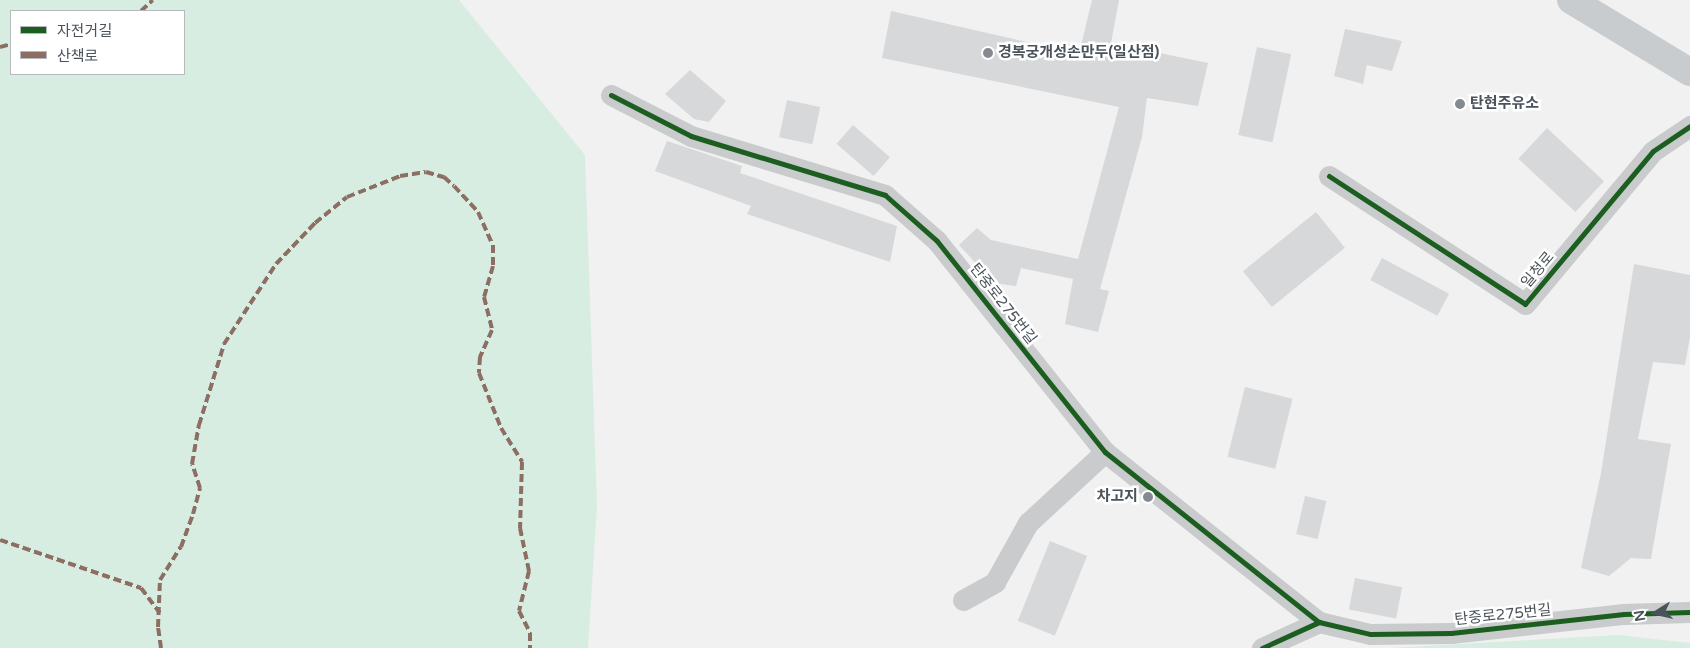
<!DOCTYPE html>
<html>
<head>
<meta charset="utf-8">
<style>
  body { margin:0 }
  #map { position:relative; width:1690px; height:648px; overflow:hidden; background:#f1f1f1; font-family:"Varela Round","Noto Sans KR",sans-serif }
  div>[style] { position:absolute }
  .green>* { inset:0; background:#d8ede1 }
  .building>* { inset:0; background:#d7d8da; transform-origin:0 0 }
  .street>* { height:21px; margin:-10.5px; padding:0 10.5px; transform-origin:10.5px; border-radius:10.5px; background:#c9cbcc }
  .secondary>* { height:28px; margin:-14px; padding:0 14px; transform-origin:14px; border-radius:14px; background:#c9ccce }
  .quiet>* { height:4px; margin-top:-2px; transform-origin:0; background:repeating-linear-gradient(90deg,#8d6e63 0 8px,transparent 0 12px) }
  .cycleway>* { height:5px; margin:-2.5px; padding:0 2.5px; transform-origin:2.5px; border-radius:2.5px; background:#1b5e20 }
  .dots>* { width:14px; height:14px; translate:-50% -50%; box-sizing:border-box; border:2px solid #fff; border-radius:50% }
  span { translate:-50% -50%; white-space:nowrap; text-align:center; line-height:1.15; -webkit-text-stroke:5px #fff; paint-order:stroke }
  .poi-label { font-size:15px; color:#4a535b; font-weight:700 }
  .left { translate:0 -50%; text-align:left }
  .right { translate:-100% -50%; text-align:right }
  .street-label { font-size:15px; color:#4a535b }
  .legend { position:absolute; left:10px; top:10px; width:175px; height:65px; box-sizing:border-box; background:#fff; border:1px solid #b7babd; margin:0; padding:6px 9px; list-style:none; font-size:15px; color:#4a535b }
  .legend li { display:flex; align-items:center; gap:10px; height:25px }
  .legend b { width:25px; border:1px solid #b7babd }
  .north { position:absolute; left:1630px; top:588px; width:50px; height:50px; -webkit-text-stroke:4px #fff; paint-order:stroke; rotate:260deg; font-size:14px; font-weight:700; line-height:20px; text-align:center; color:#4a535b }
  .north::after { content:''; display:block; margin:auto; width:18px; height:22px; background:#4a535b; clip-path:polygon(50% 0,100% 100%,50% 72%,0 100%) }
</style>
</head>
<body>
<div id="map">
  <div class="green">
    <i style="clip-path:polygon(evenodd,0 0,459px 0,585px 155px,597px 506px,588px 648px,0 648px,0 0,184px 11px,184px 74px,11px 74px,11px 11px,184px 11px)"></i>
    <i style="clip-path:polygon(1618px 635px,1690px 643px,1690px 648px,1390px 648px)"></i>
  </div>
  <div class="building">
    <i style="clip-path:polygon(1092px 0,1119px 0,1111px 43px,1208px 63px,1198px 106px,1147px 98px,1142px 137px,1100px 289px,1109px 291px,1098px 332px,1065px 324px,1073px 279px,1021px 268px,1016px 286px,994px 283px,959px 245px,977px 228px,991px 240px,1078px 259px,1119px 107px,882px 58px,891px 11px,1079px 54px)"></i>
    <i style="clip-path:polygon(1345px 29px,1402px 41px,1392px 71px,1367px 65px,1363px 84px,1334px 76px)"></i>
    <i style="left:1257px;top:47px;width:35px;height:90px;rotate:12deg"></i>
    <i style="clip-path:polygon(690px 70px,726px 101px,709px 122px,694px 119px,665px 94px)"></i>
    <i style="left:787px;top:100px;width:34px;height:38px;rotate:12deg"></i>
    <i style="left:853px;top:125px;width:49px;height:25px;rotate:41deg"></i>
    <i style="left:1547px;top:128px;width:78px;height:42px;rotate:43deg"></i>
    <i style="clip-path:polygon(667px 141px,742px 166px,740px 173px,897px 226px,890px 262px,747px 214px,751px 206px,655px 171px)"></i>
    <i style="left:1316px;top:212px;width:46px;height:94px;rotate:51deg"></i>
    <i style="left:1382px;top:258px;width:76px;height:25px;rotate:28deg"></i>
    <i style="clip-path:polygon(1634px 264px,1690px 275px,1690px 337px,1685px 365px,1653px 362px,1638px 439px,1671px 444px,1651px 559px,1631px 558px,1609px 576px,1581px 568px,1601px 473px)"></i>
    <i style="left:1245px;top:387px;width:49px;height:72px;rotate:14deg"></i>
    <i style="left:1305px;top:496px;width:22px;height:39px;rotate:13deg"></i>
    <i style="left:1050px;top:541px;width:40px;height:86px;rotate:22deg"></i>
    <i style="left:1355px;top:578px;width:48px;height:32px;rotate:11deg"></i>
  </div>
  <div class="street">
    <i style="left:611px;top:95px;width:90px;rotate:27.1deg"></i>
    <i style="left:691px;top:136px;width:203px;rotate:16.9deg"></i>
    <i style="left:885px;top:195px;width:69px;rotate:41.5deg"></i>
    <i style="left:937px;top:241px;width:270px;rotate:51.5deg"></i>
    <i style="left:1105px;top:452px;width:273px;rotate:38.5deg"></i>
    <i style="left:1329px;top:176px;width:234px;rotate:33.1deg"></i>
    <i style="left:1525px;top:304px;width:199px;rotate:-50.1deg"></i>
    <i style="left:1653px;top:151px;width:45px;rotate:-34deg"></i>
    <i style="left:963px;top:600px;width:37px;rotate:-29deg"></i>
    <i style="left:995px;top:582px;width:68px;rotate:-60.8deg"></i>
    <i style="left:1028px;top:523px;width:105px;rotate:-42.7deg"></i>
    <i style="left:1262px;top:648px;width:63px;rotate:-24.5deg"></i>
    <i style="left:1319px;top:622px;width:52px;rotate:13.2deg"></i>
    <i style="left:1370px;top:634px;width:81px;rotate:-0.7deg"></i>
    <i style="left:1451px;top:633px;width:174px;rotate:-6.3deg"></i>
    <i style="left:1624px;top:614px;width:66px;rotate:-1.7deg"></i>
  </div>
  <div class="secondary">
    <i style="left:1571px;top:0;width:139px;rotate:31.2deg"></i>
  </div>
  <div class="quiet">
    <i style="left:141px;top:11px;width:16px;rotate:-43deg"></i>
    <i style="left:0;top:47px;width:11px;rotate:-15deg"></i>
    <i style="left:0;top:540px;width:149px;rotate:18.8deg"></i>
    <i style="left:141px;top:588px;width:31px;rotate:53deg"></i>
    <i style="left:161px;top:648px;width:21px;rotate:-98deg"></i>
    <i style="left:158px;top:627px;width:47px;rotate:-87.6deg"></i>
    <i style="left:160px;top:580px;width:39px;rotate:-58deg"></i>
    <i style="left:181px;top:547px;width:35px;rotate:-70deg"></i>
    <i style="left:193px;top:514px;width:27px;rotate:-75deg"></i>
    <i style="left:200px;top:488px;width:25px;rotate:-108deg"></i>
    <i style="left:192px;top:464px;width:40px;rotate:-80deg"></i>
    <i style="left:199px;top:425px;width:85px;rotate:-72.8deg"></i>
    <i style="left:224px;top:344px;width:95px;rotate:-57deg"></i>
    <i style="left:276px;top:264px;width:57px;rotate:-46.4deg"></i>
    <i style="left:315px;top:223px;width:41px;rotate:-39.1deg"></i>
    <i style="left:347px;top:197px;width:57px;rotate:-21.6deg"></i>
    <i style="left:400px;top:176px;width:26px;rotate:-9deg"></i>
    <i style="left:426px;top:172px;width:19px;rotate:16deg"></i>
    <i style="left:444px;top:177px;width:13px;rotate:42deg"></i>
    <i style="left:454px;top:186px;width:35px;rotate:47deg"></i>
    <i style="left:478px;top:212px;width:36px;rotate:66deg"></i>
    <i style="left:493px;top:245px;width:21px;rotate:90deg"></i>
    <i style="left:493px;top:266px;width:32px;rotate:106deg"></i>
    <i style="left:484px;top:297px;width:34px;rotate:76deg"></i>
    <i style="left:492px;top:330px;width:30px;rotate:114deg"></i>
    <i style="left:480px;top:357px;width:16px;rotate:94deg"></i>
    <i style="left:479px;top:373px;width:59px;rotate:68.2deg"></i>
    <i style="left:501px;top:428px;width:40px;rotate:58deg"></i>
    <i style="left:522px;top:462px;width:66px;rotate:91.7deg"></i>
    <i style="left:520px;top:528px;width:44px;rotate:78.2deg"></i>
    <i style="left:529px;top:571px;width:41px;rotate:104deg"></i>
    <i style="left:519px;top:611px;width:25px;rotate:63deg"></i>
    <i style="left:530px;top:633px;width:15px;rotate:90deg"></i>
  </div>
  <div class="cycleway">
    <i style="left:611px;top:95px;width:90px;rotate:27.1deg"></i>
    <i style="left:691px;top:136px;width:203px;rotate:16.9deg"></i>
    <i style="left:885px;top:195px;width:69px;rotate:41.5deg"></i>
    <i style="left:937px;top:241px;width:270px;rotate:51.5deg"></i>
    <i style="left:1105px;top:452px;width:273px;rotate:38.5deg"></i>
    <i style="left:1329px;top:176px;width:234px;rotate:33.1deg"></i>
    <i style="left:1525px;top:304px;width:199px;rotate:-50.1deg"></i>
    <i style="left:1653px;top:151px;width:45px;rotate:-34deg"></i>
    <i style="left:1262px;top:648px;width:63px;rotate:-24.5deg"></i>
    <i style="left:1319px;top:622px;width:52px;rotate:13.2deg"></i>
    <i style="left:1370px;top:634px;width:81px;rotate:-0.7deg"></i>
    <i style="left:1451px;top:633px;width:174px;rotate:-6.3deg"></i>
    <i style="left:1624px;top:614px;width:66px;rotate:-1.7deg"></i>
  </div>
  <div class="dots">
    <i style="left:988px;top:53px;background:#848a90"></i>
    <i style="left:1460px;top:104px;background:#848a90"></i>
    <i style="left:1148px;top:497px;background:#848a90"></i>
  </div>
  <div class="poi-label">
    <span class="left" style="left:998px;top:53px">경복궁개성손만두(일산점)</span>
    <span class="left" style="left:1470px;top:104px">탄현주유소</span>
    <span class="right" style="left:1138px;top:497px">차고지</span>
  </div>
  <div class="street-label">
    <span style="left:1538px;top:270px;rotate:-50deg">일청로</span>
    <span style="left:1003px;top:304px;rotate:52deg">탄중로275번길</span>
    <span style="left:1503px;top:615px;rotate:-6deg">탄중로275번길</span>
  </div>
  <ul class="legend">
  <li><b style="height:6px;background:#1b5e20"></b>자전거길</li>
  <li><b style="height:6px;background:#8d6e63"></b>산책로</li>
  </ul>
  <div class="north">N</div>
</div>
</body>
</html>
